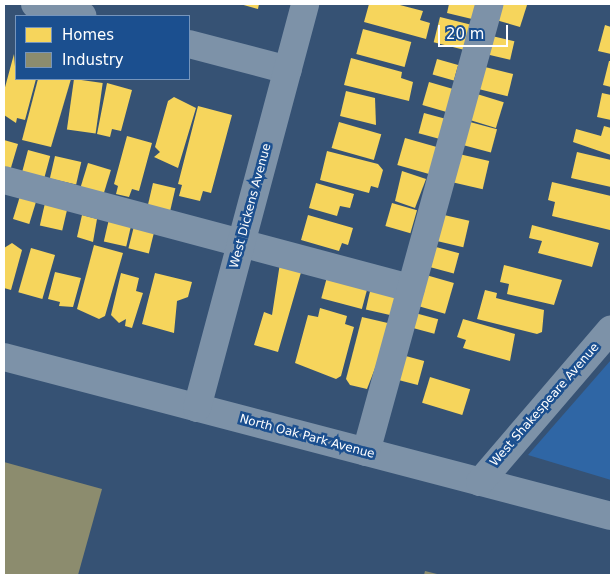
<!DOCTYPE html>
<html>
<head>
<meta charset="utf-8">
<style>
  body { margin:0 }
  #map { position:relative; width:615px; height:579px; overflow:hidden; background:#365274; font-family:"DejaVu Sans",sans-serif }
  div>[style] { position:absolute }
  .green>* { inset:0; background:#2f66a5 }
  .homes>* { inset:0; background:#f6d55c; transform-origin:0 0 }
  .industry>* { inset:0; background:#8c8c6e }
  .minor>* { height:28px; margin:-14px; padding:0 14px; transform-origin:14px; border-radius:14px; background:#7d92a8 }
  span { translate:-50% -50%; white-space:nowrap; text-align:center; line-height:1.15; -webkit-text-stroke:5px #1b4f8f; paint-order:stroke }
  .street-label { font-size:12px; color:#fff }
  .frame { position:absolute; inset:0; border:5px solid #fff; pointer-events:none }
  .legend { position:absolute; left:15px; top:15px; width:175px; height:65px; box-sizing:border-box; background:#1b4f8f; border:1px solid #7695bc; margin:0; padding:6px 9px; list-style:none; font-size:15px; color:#fff }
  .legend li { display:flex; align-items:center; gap:10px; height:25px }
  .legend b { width:25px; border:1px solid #7695bc }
  .scale { position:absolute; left:438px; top:25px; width:70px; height:22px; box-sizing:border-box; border:2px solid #fff; border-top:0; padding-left:6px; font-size:15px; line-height:18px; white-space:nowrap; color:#fff; -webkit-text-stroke:4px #1b4f8f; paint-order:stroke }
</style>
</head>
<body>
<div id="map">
  <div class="green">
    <i style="clip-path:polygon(611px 360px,611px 480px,528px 455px)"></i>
  </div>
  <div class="homes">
    <i style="clip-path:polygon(240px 4px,259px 4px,258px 9px)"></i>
    <i style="clip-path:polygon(369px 4px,396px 4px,423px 11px,420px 20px,430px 23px,426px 39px,364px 22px)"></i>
    <i style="clip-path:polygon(449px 4px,476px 4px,472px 19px,447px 13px)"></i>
    <i style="clip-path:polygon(501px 4px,527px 5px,520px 27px,496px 20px)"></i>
    <i style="left:440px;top:17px;width:32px;height:26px;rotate:14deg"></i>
    <i style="clip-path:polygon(605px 25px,611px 27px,611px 54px,598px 51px)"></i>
    <i style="left:363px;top:29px;width:50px;height:26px;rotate:15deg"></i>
    <i style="left:492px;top:36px;width:23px;height:19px;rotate:13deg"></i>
    <i style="clip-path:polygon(14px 54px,16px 79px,36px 79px,25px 120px,17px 118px,16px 123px,4px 115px,4px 91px)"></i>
    <i style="clip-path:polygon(351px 58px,402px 72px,401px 78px,413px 82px,409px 101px,344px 85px)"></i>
    <i style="left:437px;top:59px;width:22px;height:16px;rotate:16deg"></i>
    <i style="clip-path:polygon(609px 61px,611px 61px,611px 87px,603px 85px)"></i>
    <i style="left:485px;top:67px;width:29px;height:23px;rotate:14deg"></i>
    <i style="clip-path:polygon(38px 79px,71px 79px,51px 147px,22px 140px)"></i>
    <i style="left:74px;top:79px;width:29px;height:51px;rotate:8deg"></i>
    <i style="left:429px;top:82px;width:26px;height:24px;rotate:16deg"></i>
    <i style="clip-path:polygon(107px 83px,132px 90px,121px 131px,112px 129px,110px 137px,97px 134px)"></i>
    <i style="clip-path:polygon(346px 91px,375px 98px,376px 125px,340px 116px)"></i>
    <i style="clip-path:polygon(602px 93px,611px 95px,611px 120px,597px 117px)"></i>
    <i style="left:477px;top:94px;width:28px;height:27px;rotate:17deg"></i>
    <i style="clip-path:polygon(174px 97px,196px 108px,178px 168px,154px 157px,160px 152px,155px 147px,168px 101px)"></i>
    <i style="clip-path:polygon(198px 106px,232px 115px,211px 193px,203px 191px,200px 201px,179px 196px,182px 185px,178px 184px)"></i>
    <i style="left:424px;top:113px;width:23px;height:21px;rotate:15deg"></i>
    <i style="left:339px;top:122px;width:44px;height:27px;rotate:16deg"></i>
    <i style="left:470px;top:122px;width:28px;height:24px;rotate:15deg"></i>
    <i style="clip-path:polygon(604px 126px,611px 128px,611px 155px,573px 142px,576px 129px,601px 136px)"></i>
    <i style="clip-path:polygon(127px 136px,152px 143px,139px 191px,132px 189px,129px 197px,116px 194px,118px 186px,114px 184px)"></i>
    <i style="left:405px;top:138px;width:33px;height:28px;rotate:16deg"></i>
    <i style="clip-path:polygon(4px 140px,18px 144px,10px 171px,4px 169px)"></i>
    <i style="left:28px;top:150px;width:23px;height:25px;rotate:15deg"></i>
    <i style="clip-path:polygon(327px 151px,378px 164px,383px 170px,378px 188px,371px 186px,369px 193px,320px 180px)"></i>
    <i style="clip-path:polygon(577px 152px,611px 160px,611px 187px,571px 178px)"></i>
    <i style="left:459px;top:154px;width:31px;height:29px;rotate:13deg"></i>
    <i style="left:55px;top:156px;width:27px;height:23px;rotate:13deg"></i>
    <i style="left:88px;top:163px;width:24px;height:27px;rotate:17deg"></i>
    <i style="clip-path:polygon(402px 171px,426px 179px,415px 208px,395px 201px)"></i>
    <i style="clip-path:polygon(552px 182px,611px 196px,610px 230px,552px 216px,555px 202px,548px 200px)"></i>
    <i style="left:153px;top:183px;width:23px;height:26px;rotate:13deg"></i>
    <i style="clip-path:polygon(316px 183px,354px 194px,350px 208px,340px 206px,337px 216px,309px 208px)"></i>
    <i style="left:20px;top:196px;width:17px;height:24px;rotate:17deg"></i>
    <i style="left:45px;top:203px;width:23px;height:23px;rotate:13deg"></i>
    <i style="left:392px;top:203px;width:26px;height:24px;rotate:16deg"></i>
    <i style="clip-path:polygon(82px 215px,97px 219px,93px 242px,77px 237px)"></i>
    <i style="clip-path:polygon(308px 215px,353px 228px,348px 245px,342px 243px,339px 251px,301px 240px)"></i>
    <i style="left:444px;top:215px;width:26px;height:27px;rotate:13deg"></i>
    <i style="left:109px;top:219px;width:23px;height:23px;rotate:13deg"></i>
    <i style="clip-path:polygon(532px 225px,599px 243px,592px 267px,538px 253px,542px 241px,529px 238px)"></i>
    <i style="left:134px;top:226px;width:21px;height:23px;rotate:14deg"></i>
    <i style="clip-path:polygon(12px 243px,22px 250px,11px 290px,4px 288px,4px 248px)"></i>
    <i style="clip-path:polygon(94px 245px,123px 253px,105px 316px,99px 319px,77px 309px)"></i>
    <i style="left:436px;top:247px;width:24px;height:21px;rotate:15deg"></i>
    <i style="left:31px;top:248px;width:25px;height:46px;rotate:16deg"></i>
    <i style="clip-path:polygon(280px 263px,302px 269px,278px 352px,254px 345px,264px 312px,272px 315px)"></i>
    <i style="clip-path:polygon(504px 265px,562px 280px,554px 305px,507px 294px,509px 284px,500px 282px)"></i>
    <i style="clip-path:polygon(55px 272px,81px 278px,73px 307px,59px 306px,60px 302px,48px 299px)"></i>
    <i style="clip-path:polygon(121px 273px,139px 278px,136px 291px,143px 293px,132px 328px,125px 326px,126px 319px,119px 323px,111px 315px)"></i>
    <i style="clip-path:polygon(155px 273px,192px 282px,188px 297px,177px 301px,174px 333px,142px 324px)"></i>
    <i style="left:426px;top:275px;width:29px;height:32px;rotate:16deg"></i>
    <i style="left:327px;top:277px;width:42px;height:22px;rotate:15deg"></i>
    <i style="left:371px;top:287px;width:27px;height:23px;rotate:13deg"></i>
    <i style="clip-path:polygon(485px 290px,497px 293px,496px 298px,544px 310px,542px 332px,537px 334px,477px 319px)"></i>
    <i style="clip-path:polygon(320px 308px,347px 316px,345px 324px,354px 327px,341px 376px,336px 379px,295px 363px,308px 315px,318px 317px)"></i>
    <i style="left:415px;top:313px;width:24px;height:15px;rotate:15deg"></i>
    <i style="clip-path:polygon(362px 317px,392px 324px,367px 389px,350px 385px,346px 379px)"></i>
    <i style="clip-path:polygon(463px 319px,515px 334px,510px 361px,463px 348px,466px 340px,457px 337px)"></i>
    <i style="left:402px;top:355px;width:23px;height:25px;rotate:15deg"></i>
    <i style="left:430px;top:377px;width:42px;height:27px;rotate:17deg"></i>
  </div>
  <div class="industry">
    <i style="clip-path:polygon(4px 462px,102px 489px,78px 575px,4px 575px)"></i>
    <i style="clip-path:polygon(425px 571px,441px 575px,424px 575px)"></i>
  </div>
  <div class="minor">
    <i style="left:35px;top:4px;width:49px;rotate:14deg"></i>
    <i style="left:189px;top:44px;width:102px;rotate:14.7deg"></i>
    <i style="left:4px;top:180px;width:421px;rotate:14.9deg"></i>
    <i style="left:4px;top:357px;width:627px;rotate:14.68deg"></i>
    <i style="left:197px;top:408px;width:418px;rotate:-75deg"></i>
    <i style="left:366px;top:452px;width:465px;rotate:-74.6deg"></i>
    <i style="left:480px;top:482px;width:201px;rotate:-49.4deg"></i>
  </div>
  <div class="street-label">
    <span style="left:251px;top:206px;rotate:-75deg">West Dickens Avenue</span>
    <span style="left:545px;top:405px;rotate:-49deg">West Shakespeare Avenue</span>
    <span style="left:307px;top:437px;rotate:15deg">North Oak Park Avenue</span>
  </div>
  <div class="frame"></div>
  <ul class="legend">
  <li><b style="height:14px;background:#f6d55c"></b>Homes</li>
  <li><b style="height:14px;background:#8c8c6e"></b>Industry</li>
  </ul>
  <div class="scale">20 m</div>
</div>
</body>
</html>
